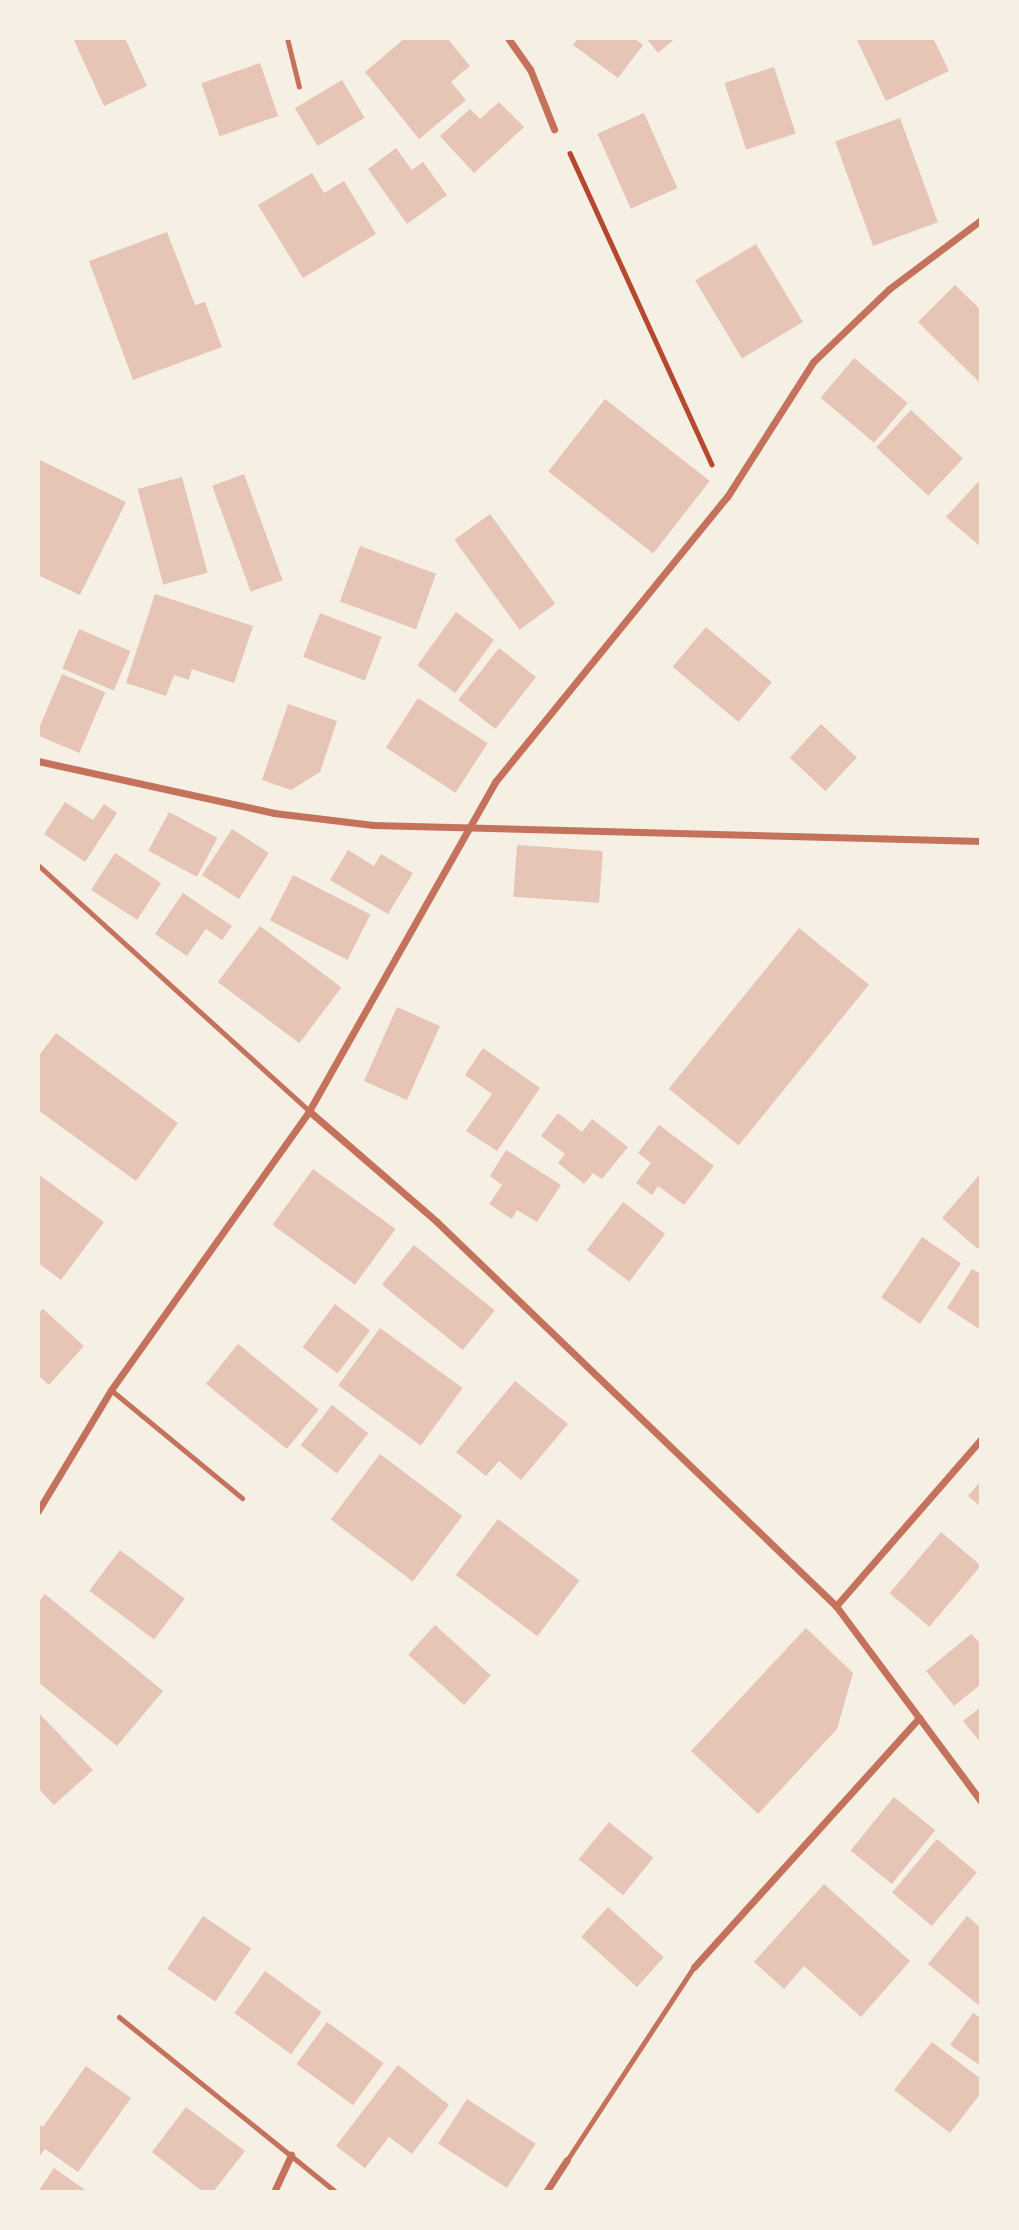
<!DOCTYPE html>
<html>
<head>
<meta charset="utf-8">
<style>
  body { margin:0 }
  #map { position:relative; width:1019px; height:2230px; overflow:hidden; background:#f6efe4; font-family:"Archivo Narrow",sans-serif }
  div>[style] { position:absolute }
  .building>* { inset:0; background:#e6c5b7; transform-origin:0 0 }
  .path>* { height:4.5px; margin:-2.25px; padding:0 2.25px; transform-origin:2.25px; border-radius:2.25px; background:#b5482f }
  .service>* { height:5px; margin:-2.5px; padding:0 2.5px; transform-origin:2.5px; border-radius:2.5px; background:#c5725c }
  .minor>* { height:7px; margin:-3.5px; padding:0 3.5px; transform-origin:3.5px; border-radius:3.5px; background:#c5725c }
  span { translate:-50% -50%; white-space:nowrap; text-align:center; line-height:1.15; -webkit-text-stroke:5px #f6efe4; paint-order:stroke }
  .frame { position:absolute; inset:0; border:40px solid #f6efe4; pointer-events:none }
</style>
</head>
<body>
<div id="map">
  <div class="building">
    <i style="clip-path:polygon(73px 38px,125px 38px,147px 86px,104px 106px)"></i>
    <i style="clip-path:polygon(405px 38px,447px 38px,470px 66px,451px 82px,466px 100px,419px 139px,365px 72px)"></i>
    <i style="clip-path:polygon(578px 38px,634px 38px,643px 45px,618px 78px,573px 45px)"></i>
    <i style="clip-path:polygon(646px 38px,676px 38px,658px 53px)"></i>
    <i style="clip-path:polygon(856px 38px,933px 38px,949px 71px,886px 101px)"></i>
    <i style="left:260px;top:63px;width:56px;height:62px;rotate:71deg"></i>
    <i style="left:774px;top:67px;width:70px;height:52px;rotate:72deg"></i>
    <i style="left:342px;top:80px;width:44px;height:55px;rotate:59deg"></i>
    <i style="clip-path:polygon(499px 102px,524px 127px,474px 173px,440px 136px,470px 109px,480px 119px)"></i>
    <i style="left:644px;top:113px;width:82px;height:51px;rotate:66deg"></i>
    <i style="left:900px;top:118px;width:111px;height:69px;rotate:70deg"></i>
    <i style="clip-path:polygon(396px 148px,412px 170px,423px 162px,447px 195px,407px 224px,368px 169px)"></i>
    <i style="clip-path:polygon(312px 173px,324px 193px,344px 181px,376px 234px,303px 278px,258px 205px)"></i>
    <i style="clip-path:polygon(167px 232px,195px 305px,205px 302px,222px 347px,133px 380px,89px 261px)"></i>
    <i style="left:756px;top:244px;width:91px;height:71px;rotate:59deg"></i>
    <i style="clip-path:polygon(955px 285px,981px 310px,979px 382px,918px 322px)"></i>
    <i style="left:854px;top:358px;width:70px;height:52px;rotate:40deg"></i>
    <i style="left:605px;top:399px;width:133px;height:92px;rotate:38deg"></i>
    <i style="left:911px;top:410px;width:71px;height:51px;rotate:43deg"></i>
    <i style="clip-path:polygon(38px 459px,126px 502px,80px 595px,38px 575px)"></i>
    <i style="left:244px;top:474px;width:113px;height:34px;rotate:70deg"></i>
    <i style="left:182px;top:477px;width:99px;height:46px;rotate:75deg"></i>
    <i style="clip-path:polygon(981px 479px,981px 547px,946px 517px)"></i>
    <i style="left:490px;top:514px;width:111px;height:44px;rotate:54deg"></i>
    <i style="left:360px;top:546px;width:81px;height:59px;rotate:20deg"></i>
    <i style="clip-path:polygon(155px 594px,253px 626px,234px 683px,192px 669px,189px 680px,174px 675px,166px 696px,126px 683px)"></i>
    <i style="left:456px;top:612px;width:47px;height:66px;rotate:36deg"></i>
    <i style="left:320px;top:613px;width:66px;height:47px;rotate:21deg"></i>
    <i style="left:706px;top:627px;width:86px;height:52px;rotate:40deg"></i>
    <i style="left:79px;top:629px;width:56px;height:43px;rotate:23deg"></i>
    <i style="left:499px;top:648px;width:47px;height:66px;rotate:38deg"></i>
    <i style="left:62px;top:674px;width:47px;height:66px;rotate:23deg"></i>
    <i style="left:418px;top:698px;width:83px;height:59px;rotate:33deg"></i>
    <i style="clip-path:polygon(288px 704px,337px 721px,320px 772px,291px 790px,262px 780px)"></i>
    <i style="left:821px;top:724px;width:49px;height:46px;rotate:43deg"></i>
    <i style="clip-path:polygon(65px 802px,93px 820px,104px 804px,117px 813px,85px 862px,44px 834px)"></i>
    <i style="left:169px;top:812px;width:55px;height:44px;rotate:28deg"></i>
    <i style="left:232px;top:829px;width:44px;height:55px;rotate:33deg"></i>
    <i style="left:517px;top:845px;width:86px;height:52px;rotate:4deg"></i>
    <i style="clip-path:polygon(348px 850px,374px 866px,381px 854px,413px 873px,388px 914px,330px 880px)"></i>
    <i style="left:115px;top:853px;width:55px;height:44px;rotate:33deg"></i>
    <i style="left:293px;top:875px;width:87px;height:51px;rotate:27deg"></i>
    <i style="clip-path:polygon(183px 893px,232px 926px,222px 940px,206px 929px,187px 956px,155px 934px)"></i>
    <i style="left:260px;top:926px;width:102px;height:70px;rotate:37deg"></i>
    <i style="left:799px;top:928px;width:90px;height:207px;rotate:39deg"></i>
    <i style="left:397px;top:1007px;width:47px;height:81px;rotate:24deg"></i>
    <i style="clip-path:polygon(56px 1033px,178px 1123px,136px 1181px,38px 1110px,38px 1057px)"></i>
    <i style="clip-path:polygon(483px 1048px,540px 1088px,497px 1151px,466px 1131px,492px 1094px,465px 1075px)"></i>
    <i style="clip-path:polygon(558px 1113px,582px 1132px,592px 1119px,628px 1147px,602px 1179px,593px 1173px,584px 1184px,558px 1163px,565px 1154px,541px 1136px)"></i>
    <i style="clip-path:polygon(659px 1125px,714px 1166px,684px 1205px,658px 1186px,652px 1195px,636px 1183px,651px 1163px,638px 1153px)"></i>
    <i style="clip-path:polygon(506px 1150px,561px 1185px,537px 1222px,517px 1210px,512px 1219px,489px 1204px,502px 1185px,490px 1176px)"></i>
    <i style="left:313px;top:1169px;width:102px;height:69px;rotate:36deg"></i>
    <i style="clip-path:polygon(981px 1173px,981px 1246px,978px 1249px,942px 1218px)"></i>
    <i style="clip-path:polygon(38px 1174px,104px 1222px,61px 1280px,38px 1263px)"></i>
    <i style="left:623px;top:1202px;width:53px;height:60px;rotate:37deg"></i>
    <i style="left:922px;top:1237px;width:47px;height:73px;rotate:34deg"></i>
    <i style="left:414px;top:1245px;width:104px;height:51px;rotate:39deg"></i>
    <i style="clip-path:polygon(972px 1269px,981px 1274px,981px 1330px,947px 1308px)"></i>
    <i style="left:335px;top:1304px;width:44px;height:54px;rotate:37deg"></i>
    <i style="clip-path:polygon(43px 1309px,84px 1346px,49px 1385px,38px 1375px,38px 1314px)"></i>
    <i style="left:380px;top:1328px;width:102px;height:71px;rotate:36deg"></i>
    <i style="left:238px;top:1344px;width:104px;height:51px;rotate:39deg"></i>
    <i style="clip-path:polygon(515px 1381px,568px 1424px,521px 1480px,499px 1461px,486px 1476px,456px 1452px)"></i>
    <i style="left:332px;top:1405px;width:46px;height:51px;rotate:38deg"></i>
    <i style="left:380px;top:1454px;width:103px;height:82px;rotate:37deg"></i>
    <i style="clip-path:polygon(981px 1481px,981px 1507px,968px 1496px)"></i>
    <i style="left:498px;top:1519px;width:102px;height:70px;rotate:37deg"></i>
    <i style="left:941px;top:1532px;width:52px;height:80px;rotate:40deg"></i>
    <i style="left:120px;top:1550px;width:81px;height:51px;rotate:37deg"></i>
    <i style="clip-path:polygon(45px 1594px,163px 1691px,117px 1746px,38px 1682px,38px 1602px)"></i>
    <i style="left:435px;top:1625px;width:75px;height:40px;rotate:42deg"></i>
    <i style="clip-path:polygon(806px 1628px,853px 1673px,837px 1729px,758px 1814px,691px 1751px)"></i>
    <i style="clip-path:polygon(971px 1634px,981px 1644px,981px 1684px,954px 1706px,926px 1671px)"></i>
    <i style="clip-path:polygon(981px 1707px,981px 1743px,963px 1721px)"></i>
    <i style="clip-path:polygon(38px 1712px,93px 1770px,54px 1805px,38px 1788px)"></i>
    <i style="left:894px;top:1797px;width:53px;height:69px;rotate:39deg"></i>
    <i style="left:609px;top:1822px;width:57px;height:48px;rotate:39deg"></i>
    <i style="left:937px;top:1839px;width:52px;height:70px;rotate:40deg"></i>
    <i style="clip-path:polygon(824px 1884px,910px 1961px,861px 2017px,804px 1966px,784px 1989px,754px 1962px)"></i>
    <i style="left:608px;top:1907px;width:75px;height:40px;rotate:42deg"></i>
    <i style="left:203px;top:1916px;width:58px;height:64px;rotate:34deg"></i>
    <i style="clip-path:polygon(967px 1916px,981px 1928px,981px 2007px,928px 1964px)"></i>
    <i style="left:265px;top:1971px;width:70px;height:52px;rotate:36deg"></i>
    <i style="clip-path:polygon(973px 2013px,981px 2018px,981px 2066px,950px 2045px)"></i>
    <i style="left:327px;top:2022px;width:70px;height:52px;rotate:36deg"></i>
    <i style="clip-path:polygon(932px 2042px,981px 2079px,981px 2093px,950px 2133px,894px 2090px)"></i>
    <i style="clip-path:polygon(398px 2065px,449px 2105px,412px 2154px,389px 2137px,365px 2168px,336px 2146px)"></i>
    <i style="clip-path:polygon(86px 2066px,131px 2098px,78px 2172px,45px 2149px,38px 2158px,38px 2124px,43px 2127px)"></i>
    <i style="left:467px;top:2099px;width:82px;height:53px;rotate:33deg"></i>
    <i style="clip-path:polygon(186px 2107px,245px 2151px,213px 2192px,203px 2192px,152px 2152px)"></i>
    <i style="clip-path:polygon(54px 2168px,88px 2192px,38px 2192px)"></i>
  </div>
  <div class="path">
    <i style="left:570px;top:153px;width:342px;rotate:65.5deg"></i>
  </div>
  <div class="service">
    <i style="left:287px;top:38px;width:50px;rotate:76.2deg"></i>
    <i style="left:38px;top:865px;width:366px;rotate:42.2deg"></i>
    <i style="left:111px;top:1390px;width:170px;rotate:39.5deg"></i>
    <i style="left:119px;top:2017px;width:279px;rotate:38.9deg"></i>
    <i style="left:567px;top:2160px;width:231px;rotate:-56.7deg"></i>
  </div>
  <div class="minor">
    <i style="left:508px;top:38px;width:38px;rotate:55deg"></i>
    <i style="left:530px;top:69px;width:65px;rotate:68.2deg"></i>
    <i style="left:38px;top:761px;width:242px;rotate:12.4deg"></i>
    <i style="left:274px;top:813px;width:100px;rotate:6.9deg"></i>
    <i style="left:373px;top:825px;width:608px;rotate:1.51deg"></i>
    <i style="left:309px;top:1111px;width:169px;rotate:40.9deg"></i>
    <i style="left:437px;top:1222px;width:554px;rotate:43.9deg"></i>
    <i style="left:836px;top:1606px;width:243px;rotate:53.4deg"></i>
    <i style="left:38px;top:1511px;width:141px;rotate:-58.9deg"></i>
    <i style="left:111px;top:1390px;width:342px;rotate:-54.6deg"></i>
    <i style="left:309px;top:1111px;width:378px;rotate:-60.5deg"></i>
    <i style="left:495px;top:782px;width:367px;rotate:-50.9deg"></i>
    <i style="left:727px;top:497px;width:160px;rotate:-57.5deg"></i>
    <i style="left:813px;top:362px;width:105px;rotate:-43.8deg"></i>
    <i style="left:889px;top:289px;width:115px;rotate:-36.9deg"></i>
    <i style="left:836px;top:1606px;width:221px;rotate:-49deg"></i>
    <i style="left:694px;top:1967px;width:336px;rotate:-47.9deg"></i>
    <i style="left:274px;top:2192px;width:41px;rotate:-65.3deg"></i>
    <i style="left:546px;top:2192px;width:38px;rotate:-57deg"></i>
  </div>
  <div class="frame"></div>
</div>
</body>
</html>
